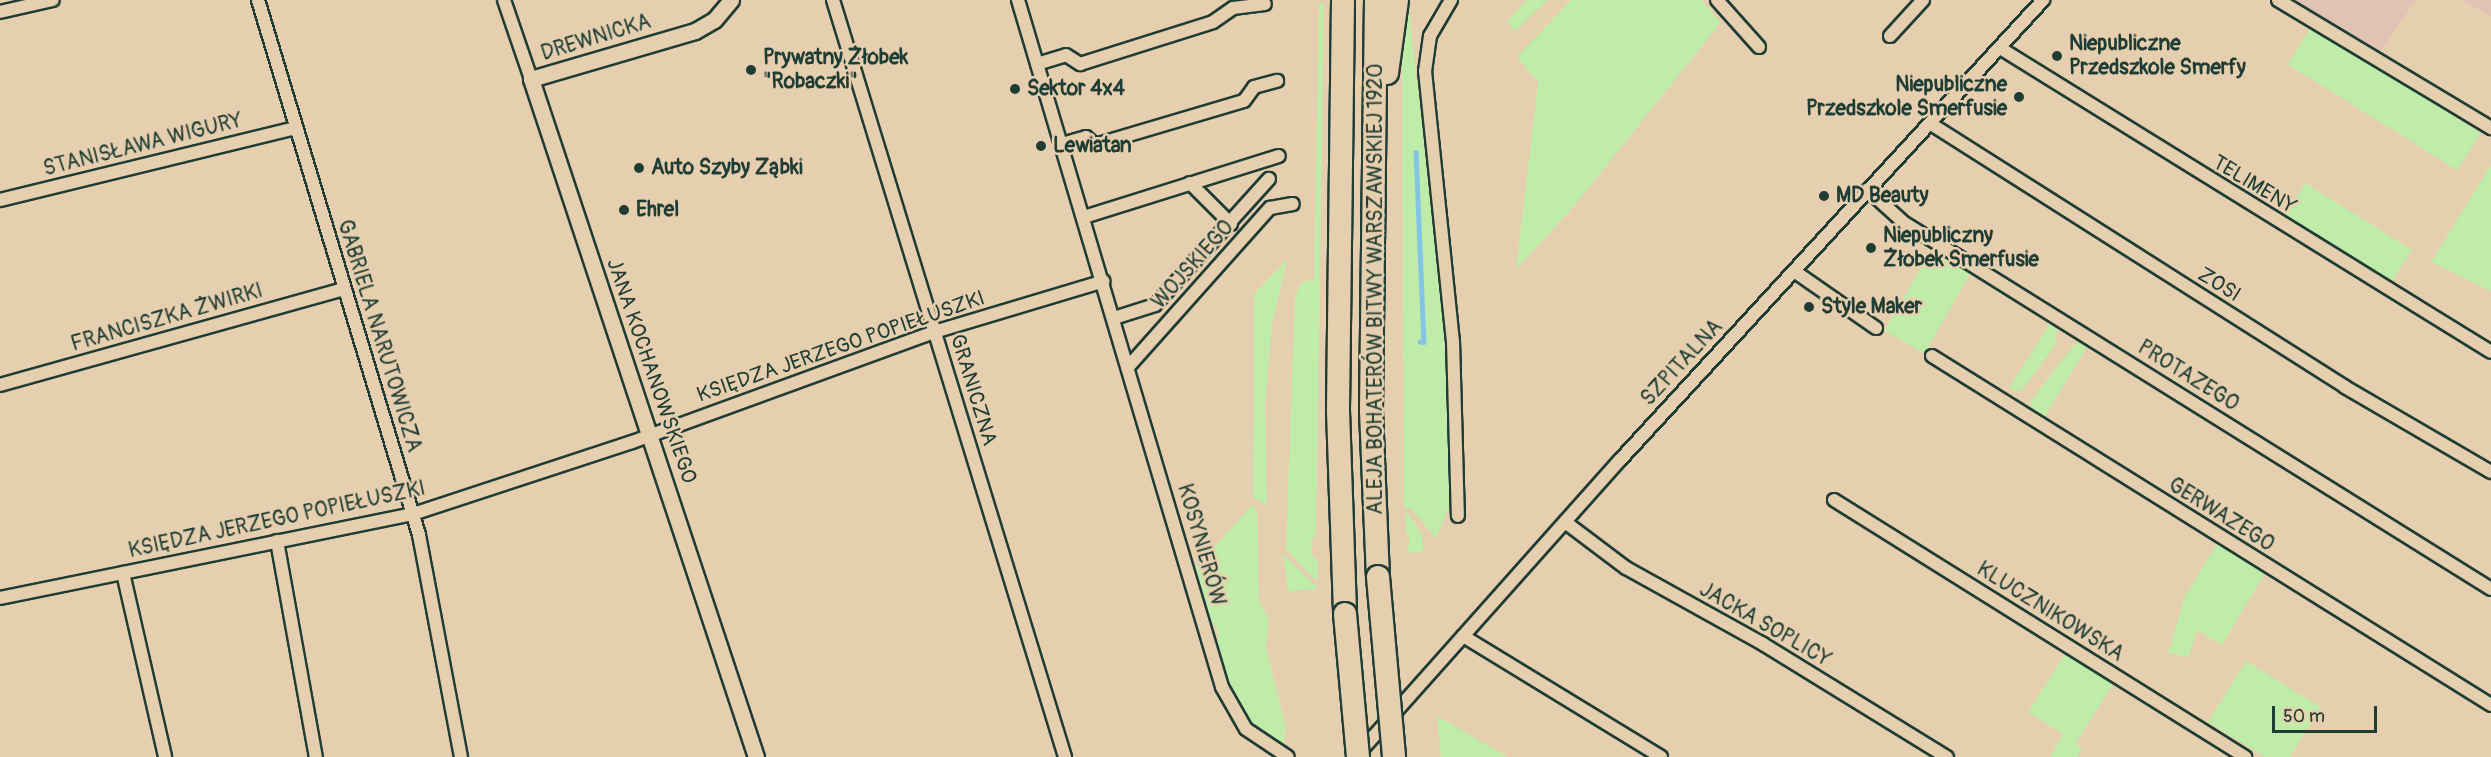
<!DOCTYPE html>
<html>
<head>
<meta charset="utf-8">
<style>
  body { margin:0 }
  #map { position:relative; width:2491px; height:757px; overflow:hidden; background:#e6cfaf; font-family:Pangolin,sans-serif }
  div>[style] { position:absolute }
  .built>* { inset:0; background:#e2c2b4 }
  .green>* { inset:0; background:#c0eca9; transform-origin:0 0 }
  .stream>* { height:4.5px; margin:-2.25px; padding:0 2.25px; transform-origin:2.25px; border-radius:2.25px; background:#84c5e5 }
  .roads { filter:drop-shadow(2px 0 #1f3d34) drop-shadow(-2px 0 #1f3d34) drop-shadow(0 2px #1f3d34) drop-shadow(0 -2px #1f3d34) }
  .minor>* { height:12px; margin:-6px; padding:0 6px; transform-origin:6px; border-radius:6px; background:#e6cfaf }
  .tertiary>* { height:15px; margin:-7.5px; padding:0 7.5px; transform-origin:7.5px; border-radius:7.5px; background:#e6cfaf }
  .motorway>* { height:22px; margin:-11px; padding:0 11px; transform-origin:11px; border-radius:11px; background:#e6cfaf }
  .bridges { filter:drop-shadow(2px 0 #1f3d34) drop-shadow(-2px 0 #1f3d34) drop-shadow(0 2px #1f3d34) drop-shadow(0 -2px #1f3d34) }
  .motorway-bridge>* { height:22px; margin:-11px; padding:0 11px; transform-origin:11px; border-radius:11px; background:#e6cfaf }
  .dots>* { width:16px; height:16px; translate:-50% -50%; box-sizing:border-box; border:3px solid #e6cfaf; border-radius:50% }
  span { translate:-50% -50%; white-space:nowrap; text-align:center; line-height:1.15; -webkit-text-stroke:5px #e6cfaf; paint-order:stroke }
  .street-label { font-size:21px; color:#1f3d34 }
  .poi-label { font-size:21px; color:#1f3d34; font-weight:700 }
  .left { translate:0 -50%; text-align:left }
  .right { translate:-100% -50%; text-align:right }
  .scale { position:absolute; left:2272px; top:706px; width:105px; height:27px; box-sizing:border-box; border:3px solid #1f3d34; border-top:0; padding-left:8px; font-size:18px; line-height:21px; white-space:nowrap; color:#1f3d34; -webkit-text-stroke:4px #e6cfaf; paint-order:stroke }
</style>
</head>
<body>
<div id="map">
  <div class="built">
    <i style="clip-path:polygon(2292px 0,2416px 0,2378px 55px)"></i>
    <i style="clip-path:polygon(2463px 0,2491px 0,2491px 17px)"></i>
  </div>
  <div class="green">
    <i style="clip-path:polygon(1408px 0,1443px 318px,1451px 479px,1449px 508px,1436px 538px,1410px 508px,1404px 509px,1402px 70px)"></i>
    <i style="clip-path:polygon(1527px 0,1548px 0,1515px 31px,1507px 22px)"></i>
    <i style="clip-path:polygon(1571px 0,1701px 0,1721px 22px,1575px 205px,1516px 270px,1538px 82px,1517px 57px)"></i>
    <i style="clip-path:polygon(1319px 3px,1324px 3px,1316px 534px,1311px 542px,1312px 554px,1318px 562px,1317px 582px,1286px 549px,1295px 296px,1302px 282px,1314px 280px)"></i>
    <i style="left:2311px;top:27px;width:200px;height:44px;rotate:32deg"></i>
    <i style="clip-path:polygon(2491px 165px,2491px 291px,2431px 262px)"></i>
    <i style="left:2305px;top:183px;width:126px;height:39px;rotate:32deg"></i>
    <i style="left:1931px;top:250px;width:46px;height:93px;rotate:30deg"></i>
    <i style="clip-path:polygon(1287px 259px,1272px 325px,1265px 404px,1267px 505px,1253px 498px,1254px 294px)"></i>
    <i style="clip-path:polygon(2051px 322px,2057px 327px,2056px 344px,2022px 390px,2016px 392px,2009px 388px)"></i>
    <i style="clip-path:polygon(2083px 341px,2089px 344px,2042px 421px,2032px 415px,2030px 402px,2074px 345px)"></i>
    <i style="clip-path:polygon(1252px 505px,1257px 511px,1259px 602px,1269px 619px,1266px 648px,1286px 727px,1283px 747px,1245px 718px,1234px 700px,1218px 648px,1218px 629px,1213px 625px,1196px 568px)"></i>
    <i style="clip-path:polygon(1405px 513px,1408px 513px,1422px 535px,1423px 552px,1406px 553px,1410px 538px,1406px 534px)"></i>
    <i style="clip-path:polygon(2218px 542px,2267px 570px,2222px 645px,2197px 630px,2189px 657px,2168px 653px,2185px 596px)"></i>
    <i style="clip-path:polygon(1283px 554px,1317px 587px,1318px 589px,1288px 591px)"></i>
    <i style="clip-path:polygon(2065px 654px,2113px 684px,2076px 743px,2082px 749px,2077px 757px,2050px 757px,2063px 734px,2028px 712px)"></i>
    <i style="clip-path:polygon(2246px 661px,2321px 707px,2290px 757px,2265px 757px,2208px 722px)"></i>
    <i style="clip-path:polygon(1437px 716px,1508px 757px,1441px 757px)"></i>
  </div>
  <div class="stream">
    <i style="left:1416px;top:152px;width:190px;rotate:87.6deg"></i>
    <i style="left:1424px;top:342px;width:4px;rotate:180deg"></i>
  </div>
  <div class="roads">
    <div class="minor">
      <i style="left:258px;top:0;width:559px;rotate:73.25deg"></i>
      <i style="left:419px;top:535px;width:226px;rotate:79.3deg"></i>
      <i style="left:504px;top:0;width:83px;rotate:71.1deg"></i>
      <i style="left:833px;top:0;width:792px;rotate:72.96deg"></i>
      <i style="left:1018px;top:0;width:717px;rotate:73.46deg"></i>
      <i style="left:1222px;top:687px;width:48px;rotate:60.3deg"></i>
      <i style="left:1246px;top:729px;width:50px;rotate:33.7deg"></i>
      <i style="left:1451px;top:0;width:42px;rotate:120.3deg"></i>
      <i style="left:1430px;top:36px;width:35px;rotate:98deg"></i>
      <i style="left:1425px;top:71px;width:271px;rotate:84.1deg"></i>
      <i style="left:1453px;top:341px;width:175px;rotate:88.4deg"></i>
      <i style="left:1717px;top:0;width:63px;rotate:48.2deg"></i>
      <i style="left:2278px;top:0;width:249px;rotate:31deg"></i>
      <i style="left:0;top:12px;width:54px;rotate:-12.8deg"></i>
      <i style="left:1890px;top:36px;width:49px;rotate:-47.5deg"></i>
      <i style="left:2000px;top:48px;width:577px;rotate:31.76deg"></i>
      <i style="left:1037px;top:64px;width:30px;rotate:-17deg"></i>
      <i style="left:1066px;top:55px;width:17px;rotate:33deg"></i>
      <i style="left:1080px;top:64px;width:139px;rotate:-17.5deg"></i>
      <i style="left:1213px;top:22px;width:24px;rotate:-35deg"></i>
      <i style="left:1233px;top:8px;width:32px;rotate:-7deg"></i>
      <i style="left:1931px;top:124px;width:490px;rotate:32.4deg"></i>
      <i style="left:2345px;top:387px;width:169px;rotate:30.2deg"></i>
      <i style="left:1062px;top:144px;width:25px;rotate:-16deg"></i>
      <i style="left:1086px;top:137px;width:12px;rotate:42deg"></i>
      <i style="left:1095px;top:145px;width:155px;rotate:-16.5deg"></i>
      <i style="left:1244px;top:101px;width:17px;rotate:-54deg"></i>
      <i style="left:1254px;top:87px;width:24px;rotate:-15deg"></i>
      <i style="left:1190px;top:183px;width:58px;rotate:45deg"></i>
      <i style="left:1868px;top:190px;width:47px;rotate:42.4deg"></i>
      <i style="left:1903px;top:222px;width:693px;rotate:31.97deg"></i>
      <i style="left:0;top:200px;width:305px;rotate:-13.7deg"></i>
      <i style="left:1084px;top:217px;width:204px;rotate:-17.4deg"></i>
      <i style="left:1794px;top:271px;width:100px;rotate:34.8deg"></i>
      <i style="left:1114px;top:318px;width:43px;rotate:-17.6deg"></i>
      <i style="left:1155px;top:305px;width:170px;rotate:-47.9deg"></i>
      <i style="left:1932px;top:356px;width:659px;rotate:31.98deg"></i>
      <i style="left:1129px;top:366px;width:212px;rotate:-48.3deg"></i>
      <i style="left:1270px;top:208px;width:23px;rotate:-10deg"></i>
      <i style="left:0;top:385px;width:357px;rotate:-15.6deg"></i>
      <i style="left:1834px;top:500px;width:485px;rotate:32deg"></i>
      <i style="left:1565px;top:522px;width:76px;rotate:37deg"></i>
      <i style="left:1626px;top:568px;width:157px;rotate:29deg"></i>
      <i style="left:1763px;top:644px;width:216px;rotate:31.6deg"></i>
      <i style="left:277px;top:541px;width:219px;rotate:79.8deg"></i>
      <i style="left:123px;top:573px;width:189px;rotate:77.1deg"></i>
      <i style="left:0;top:598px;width:421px;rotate:-11.5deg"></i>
      <i style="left:413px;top:514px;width:231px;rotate:-18.2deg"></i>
      <i style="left:632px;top:442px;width:321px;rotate:-20deg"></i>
      <i style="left:934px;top:332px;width:177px;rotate:-16.7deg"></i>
      <i style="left:1463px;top:636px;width:232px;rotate:31.4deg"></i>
      <i style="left:1358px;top:754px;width:395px;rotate:-48.3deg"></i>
      <i style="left:1621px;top:459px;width:624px;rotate:-47.4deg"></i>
    </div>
    <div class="tertiary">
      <i style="left:731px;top:0;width:26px;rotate:130deg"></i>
      <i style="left:714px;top:20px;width:22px;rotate:150deg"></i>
      <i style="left:695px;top:31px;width:171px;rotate:163.7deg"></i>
      <i style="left:531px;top:79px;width:714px;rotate:71.64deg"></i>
    </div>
    <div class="motorway">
      <i style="left:1343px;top:0;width:411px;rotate:90.7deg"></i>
      <i style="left:1338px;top:411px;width:203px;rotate:88deg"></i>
      <i style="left:1376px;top:0;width:411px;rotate:90.7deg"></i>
      <i style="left:1371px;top:411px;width:166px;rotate:87.6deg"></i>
      <i style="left:1387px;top:73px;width:74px;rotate:-82.2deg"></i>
    </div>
  </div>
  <div class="bridges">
    <div class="motorway-bridge">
      <i style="left:1378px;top:577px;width:181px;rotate:84.9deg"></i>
      <i style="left:1345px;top:614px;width:144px;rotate:84.8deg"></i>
    </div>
  </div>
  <div class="dots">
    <i style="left:2057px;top:56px;background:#1f3d34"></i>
    <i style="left:751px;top:70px;background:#1f3d34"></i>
    <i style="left:1015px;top:89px;background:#1f3d34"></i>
    <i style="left:2019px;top:97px;background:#1f3d34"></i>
    <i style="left:1041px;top:146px;background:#1f3d34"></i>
    <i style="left:639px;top:168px;background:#1f3d34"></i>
    <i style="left:1824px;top:196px;background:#1f3d34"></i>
    <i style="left:624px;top:210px;background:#1f3d34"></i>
    <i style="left:1871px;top:248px;background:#1f3d34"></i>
    <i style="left:1809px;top:307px;background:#1f3d34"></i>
  </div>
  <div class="street-label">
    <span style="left:596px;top:38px;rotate:-17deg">DREWNICKA</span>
    <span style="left:143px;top:145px;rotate:-14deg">STANISŁAWA WIGURY</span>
    <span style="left:2254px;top:185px;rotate:31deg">TELIMENY</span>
    <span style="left:1193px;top:265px;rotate:-48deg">WOJSKIEGO</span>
    <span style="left:2219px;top:285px;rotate:32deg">ZOSI</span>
    <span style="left:1376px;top:289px;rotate:-90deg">ALEJA BOHATERÓW BITWY WARSZAWSKIEJ 1920</span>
    <span style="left:167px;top:318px;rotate:-16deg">FRANCISZKA ŻWIRKI</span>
    <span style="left:379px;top:336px;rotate:73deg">GABRIELA NARUTOWICZA</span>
    <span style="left:841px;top:347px;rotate:-19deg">KSIĘDZA JERZEGO POPIEŁUSZKI</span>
    <span style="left:1682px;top:363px;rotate:-47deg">SZPITALNA</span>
    <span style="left:651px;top:371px;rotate:71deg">JANA KOCHANOWSKIEGO</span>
    <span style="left:2188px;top:376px;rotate:32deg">PROTAZEGO</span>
    <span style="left:973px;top:390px;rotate:73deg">GRANICZNA</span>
    <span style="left:2221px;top:515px;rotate:32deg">GERWAZEGO</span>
    <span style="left:277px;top:520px;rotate:-12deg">KSIĘDZA JERZEGO POPIEŁUSZKI</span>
    <span style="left:1201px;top:545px;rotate:74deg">KOSYNIERÓW</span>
    <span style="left:2050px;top:612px;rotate:32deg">KLUCZNIKOWSKA</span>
    <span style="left:1765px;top:625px;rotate:30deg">JACKA SOPLICY</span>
  </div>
  <div class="poi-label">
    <span class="left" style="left:2069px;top:56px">Niepubliczne<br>Przedszkole Smerfy</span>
    <span class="left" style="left:763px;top:70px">Prywatny Żłobek<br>"Robaczki"</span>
    <span class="right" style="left:2007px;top:97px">Niepubliczne<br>Przedszkole Smerfusie</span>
    <span class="left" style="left:1027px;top:89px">Sektor 4x4</span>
    <span class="left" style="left:1053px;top:146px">Lewiatan</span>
    <span class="left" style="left:651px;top:168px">Auto Szyby Ząbki</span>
    <span class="left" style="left:1836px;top:196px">MD Beauty</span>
    <span class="left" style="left:636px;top:210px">Ehrel</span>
    <span class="left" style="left:1883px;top:248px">Niepubliczny<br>Żłobek Smerfusie</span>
    <span class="left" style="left:1821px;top:307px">Style Maker</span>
  </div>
  <div class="scale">50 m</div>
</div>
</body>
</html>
